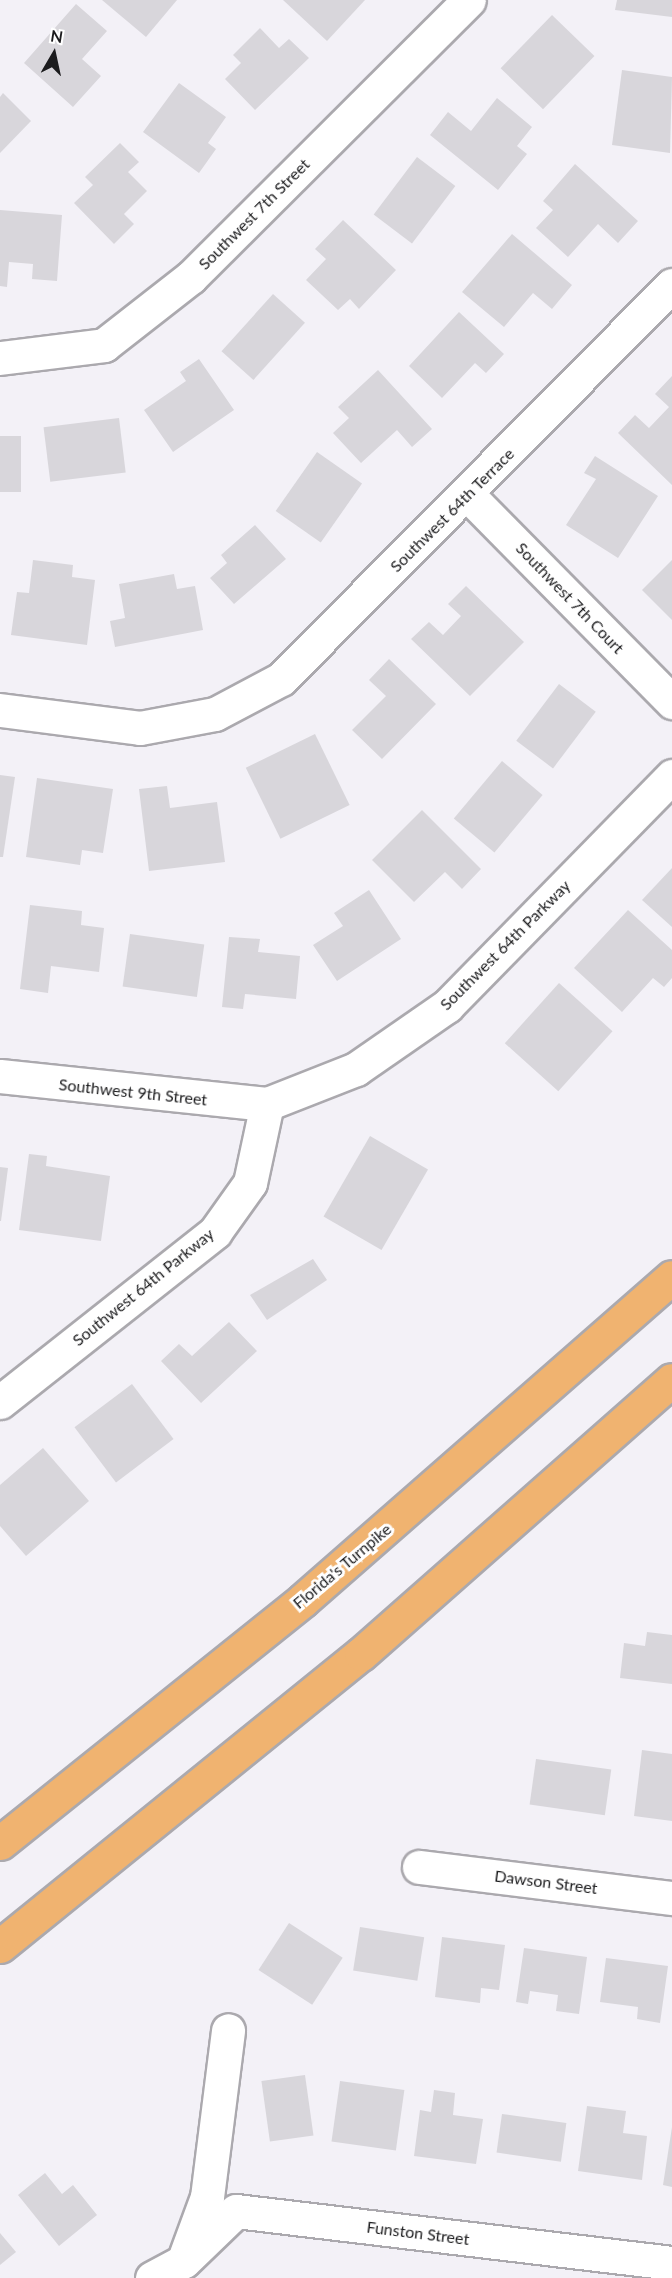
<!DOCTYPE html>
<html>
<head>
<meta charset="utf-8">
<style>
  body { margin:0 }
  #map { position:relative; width:672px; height:2278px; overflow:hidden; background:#f3f1f7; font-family:Lato,sans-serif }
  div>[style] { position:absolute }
  .building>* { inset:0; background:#d8d6db; transform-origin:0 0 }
  .roads { filter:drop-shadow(2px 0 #aba9ae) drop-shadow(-2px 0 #aba9ae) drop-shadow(0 2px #aba9ae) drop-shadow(0 -2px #aba9ae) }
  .minor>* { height:33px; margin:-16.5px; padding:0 16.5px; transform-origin:16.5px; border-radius:16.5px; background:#fff }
  .motorway>* { height:33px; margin:-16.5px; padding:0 16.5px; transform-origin:16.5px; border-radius:16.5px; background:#f0b370 }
  span { translate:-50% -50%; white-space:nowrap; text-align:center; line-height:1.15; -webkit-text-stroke:6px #fff; paint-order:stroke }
  .street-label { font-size:16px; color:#1b1b1d }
  .north { position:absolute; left:24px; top:24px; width:60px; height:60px; -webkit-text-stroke:4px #fff; paint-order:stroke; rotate:9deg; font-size:16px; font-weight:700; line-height:24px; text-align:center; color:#1b1b1d }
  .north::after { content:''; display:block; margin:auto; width:21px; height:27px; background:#1b1b1d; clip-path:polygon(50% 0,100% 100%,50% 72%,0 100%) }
</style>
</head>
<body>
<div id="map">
  <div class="building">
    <i style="clip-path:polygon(102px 0,177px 0,146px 37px)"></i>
    <i style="clip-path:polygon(283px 0,365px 0,327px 41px)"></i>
    <i style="clip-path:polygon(617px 0,672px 0,672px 17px,615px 10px)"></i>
    <i style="clip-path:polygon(76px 4px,107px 31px,82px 59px,101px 76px,73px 107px,24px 63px)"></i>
    <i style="left:552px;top:15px;width:59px;height:74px;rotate:44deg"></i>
    <i style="clip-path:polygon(260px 28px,279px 48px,289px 39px,309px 58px,255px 110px,225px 79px,241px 63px,233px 55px)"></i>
    <i style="clip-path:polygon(622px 70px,672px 77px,670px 153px,612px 145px)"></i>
    <i style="clip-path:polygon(179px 83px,226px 117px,208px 143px,216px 149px,199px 173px,143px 132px)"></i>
    <i style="clip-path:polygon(3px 93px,31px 121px,0 153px,0 97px)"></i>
    <i style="clip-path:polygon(497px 98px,532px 127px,517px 146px,527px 154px,498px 190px,430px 135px,448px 112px,471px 131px)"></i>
    <i style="clip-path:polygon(120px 143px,139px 162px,128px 172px,147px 191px,124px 214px,134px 224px,114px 244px,74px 203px,93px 185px,85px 177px)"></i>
    <i style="left:417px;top:157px;width:48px;height:72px;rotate:37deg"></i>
    <i style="clip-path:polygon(575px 164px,638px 221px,618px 243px,598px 224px,568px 257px,536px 228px,553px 210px,543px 201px)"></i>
    <i style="clip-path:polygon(0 210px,62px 215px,57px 281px,32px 279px,33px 264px,9px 262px,7px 287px,0 286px)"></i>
    <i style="clip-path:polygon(343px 220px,396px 270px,359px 309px,350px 299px,338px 310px,306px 280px,326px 259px,315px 249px)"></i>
    <i style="clip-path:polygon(512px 234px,572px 285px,552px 309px,533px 293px,504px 327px,462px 292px)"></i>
    <i style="left:273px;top:294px;width:43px;height:77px;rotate:42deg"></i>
    <i style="clip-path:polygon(459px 312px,504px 354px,486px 373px,475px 363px,442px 398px,409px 366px)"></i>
    <i style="clip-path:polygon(199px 359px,234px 410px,173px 452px,144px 410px,186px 381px,180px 372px)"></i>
    <i style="clip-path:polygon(378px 370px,432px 429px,412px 447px,397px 430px,361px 463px,333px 433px,349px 418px,338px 407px)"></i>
    <i style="clip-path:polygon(672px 376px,672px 485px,618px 433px,635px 415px,649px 428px,669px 407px,655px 394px)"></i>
    <i style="left:119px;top:418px;width:55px;height:76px;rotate:83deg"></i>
    <i style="left:0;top:436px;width:21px;height:56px"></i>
    <i style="left:317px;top:452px;width:55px;height:72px;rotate:35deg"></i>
    <i style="clip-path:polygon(595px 456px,658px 496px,618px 558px,566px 525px,596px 479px,584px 473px)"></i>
    <i style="clip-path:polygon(255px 525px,286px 559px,234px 604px,210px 578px,227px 563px,221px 555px)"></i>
    <i style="clip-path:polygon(33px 560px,73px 565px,72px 577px,95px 580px,87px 645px,11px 635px,17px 592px,29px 593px)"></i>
    <i style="clip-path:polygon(672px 560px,672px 620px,642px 590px)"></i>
    <i style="clip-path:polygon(174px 574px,177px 589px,195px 586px,203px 630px,115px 647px,110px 621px,125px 618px,119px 584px)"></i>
    <i style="clip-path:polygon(466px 586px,524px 642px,470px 696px,411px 639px,429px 622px,443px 635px,461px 616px,448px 604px)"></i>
    <i style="clip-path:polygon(389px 659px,436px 704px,382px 759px,352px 730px,386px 696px,369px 680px)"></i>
    <i style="left:559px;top:684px;width:46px;height:71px;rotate:37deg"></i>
    <i style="left:315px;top:734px;width:79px;height:77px;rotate:64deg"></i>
    <i style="left:502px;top:761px;width:53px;height:75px;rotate:40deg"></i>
    <i style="clip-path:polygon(0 775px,15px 777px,3px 857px,0 857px)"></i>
    <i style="clip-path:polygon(37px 778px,113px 789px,103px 853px,82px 850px,80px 865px,26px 857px)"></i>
    <i style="clip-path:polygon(167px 786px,170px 808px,217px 802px,225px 862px,149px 871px,139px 789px)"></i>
    <i style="clip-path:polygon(422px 810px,481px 869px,462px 889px,445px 872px,414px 902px,372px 860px)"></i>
    <i style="clip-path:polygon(672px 868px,672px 927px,642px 900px)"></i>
    <i style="clip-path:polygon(369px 890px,401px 939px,337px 981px,313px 945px,343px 926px,334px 913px)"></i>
    <i style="clip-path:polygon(30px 905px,82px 911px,81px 925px,104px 928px,99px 972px,51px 966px,48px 993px,20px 989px)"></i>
    <i style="clip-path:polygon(628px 910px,672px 950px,672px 978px,664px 987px,653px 978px,622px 1012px,574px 968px)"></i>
    <i style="left:130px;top:934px;width:75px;height:53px;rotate:8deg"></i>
    <i style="clip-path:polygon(229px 937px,260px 939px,258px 952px,300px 956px,296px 999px,245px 994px,243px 1009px,222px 1007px)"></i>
    <i style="left:559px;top:983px;width:72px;height:81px;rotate:42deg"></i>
    <i style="left:370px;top:1136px;width:67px;height:93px;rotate:30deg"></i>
    <i style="clip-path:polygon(29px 1154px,47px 1156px,46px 1166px,110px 1176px,101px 1241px,19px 1230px)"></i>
    <i style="clip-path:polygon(0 1167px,8px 1168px,1px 1221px,0 1221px)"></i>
    <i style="clip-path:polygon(313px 1259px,327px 1280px,267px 1320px,250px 1295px)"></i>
    <i style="clip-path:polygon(229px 1322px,257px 1351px,201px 1403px,161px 1361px,179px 1344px,192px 1356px)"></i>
    <i style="left:132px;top:1384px;width:69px;height:72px;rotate:53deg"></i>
    <i style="clip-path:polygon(43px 1448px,89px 1501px,26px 1556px,0 1526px,0 1485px)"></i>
    <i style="clip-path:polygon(647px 1632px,672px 1635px,672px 1684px,620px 1678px,624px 1643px,645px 1646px)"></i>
    <i style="clip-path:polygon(642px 1750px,672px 1754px,672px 1821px,634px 1816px)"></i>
    <i style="left:536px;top:1759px;width:76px;height:46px;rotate:8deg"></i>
    <i style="left:289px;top:1923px;width:64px;height:56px;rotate:33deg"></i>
    <i style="left:360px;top:1927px;width:65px;height:44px;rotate:9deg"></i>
    <i style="clip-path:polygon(442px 1937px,505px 1945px,499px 1990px,481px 1988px,480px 2003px,435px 1997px)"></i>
    <i style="clip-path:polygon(524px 1948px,587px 1957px,579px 2014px,556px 2011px,558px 1995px,530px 1991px,528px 2004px,516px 2002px)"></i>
    <i style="clip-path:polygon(606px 1958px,668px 1966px,660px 2023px,637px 2019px,638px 2007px,600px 2002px)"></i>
    <i style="left:305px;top:2075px;width:61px;height:44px;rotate:82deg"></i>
    <i style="left:340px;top:2081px;width:65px;height:61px;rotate:8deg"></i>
    <i style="clip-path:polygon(434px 2090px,455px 2093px,453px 2115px,483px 2119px,476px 2164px,414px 2156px,420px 2110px,431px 2112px)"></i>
    <i style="clip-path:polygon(587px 2106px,626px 2111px,623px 2133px,647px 2136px,642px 2180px,578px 2171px)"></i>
    <i style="left:502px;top:2114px;width:65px;height:39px;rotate:8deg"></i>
    <i style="clip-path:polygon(672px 2127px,672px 2187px,663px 2185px)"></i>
    <i style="clip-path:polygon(45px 2173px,62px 2194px,73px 2185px,97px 2215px,59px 2246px,18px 2195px)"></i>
    <i style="clip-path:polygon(0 2233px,16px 2252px,0 2265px)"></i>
  </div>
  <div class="roads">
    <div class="minor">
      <i style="left:0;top:358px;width:105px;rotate:-7.1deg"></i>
      <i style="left:104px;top:345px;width:110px;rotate:-38deg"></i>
      <i style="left:191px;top:277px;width:392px;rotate:-44.9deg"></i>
      <i style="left:468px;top:495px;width:291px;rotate:45.4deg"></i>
      <i style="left:0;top:710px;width:141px;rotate:7.3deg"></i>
      <i style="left:140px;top:728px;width:76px;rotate:-10.6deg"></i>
      <i style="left:215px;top:714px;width:75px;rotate:-27.9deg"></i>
      <i style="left:281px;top:679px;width:555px;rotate:-45.22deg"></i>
      <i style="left:0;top:1076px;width:268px;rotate:6deg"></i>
      <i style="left:267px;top:1104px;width:96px;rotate:-21.5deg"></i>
      <i style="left:356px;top:1069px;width:111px;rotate:-34.7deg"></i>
      <i style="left:447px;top:1006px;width:322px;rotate:-45.6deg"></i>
      <i style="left:0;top:1402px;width:274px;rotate:-38.3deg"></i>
      <i style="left:215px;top:1232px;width:60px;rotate:-54.5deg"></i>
      <i style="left:250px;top:1183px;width:81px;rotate:-77.9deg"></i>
      <i style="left:419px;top:1867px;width:255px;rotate:7deg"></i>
      <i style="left:186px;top:2254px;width:61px;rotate:-69.8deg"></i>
      <i style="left:207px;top:2197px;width:168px;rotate:-82.8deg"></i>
      <i style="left:152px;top:2278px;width:36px;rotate:-28deg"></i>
      <i style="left:184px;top:2261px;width:72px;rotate:-43.9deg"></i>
      <i style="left:236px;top:2211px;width:439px;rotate:6.8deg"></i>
    </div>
    <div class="motorway">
      <i style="left:0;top:1843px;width:388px;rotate:-38.7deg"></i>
      <i style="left:303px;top:1600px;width:490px;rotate:-41.2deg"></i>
      <i style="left:0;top:1946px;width:464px;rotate:-39deg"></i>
      <i style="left:361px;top:1654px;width:414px;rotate:-41.4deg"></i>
    </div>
  </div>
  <div class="street-label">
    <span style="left:254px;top:214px;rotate:-45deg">Southwest 7th Street</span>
    <span style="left:452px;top:510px;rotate:-45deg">Southwest 64th Terrace</span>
    <span style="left:570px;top:598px;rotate:46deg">Southwest 7th Court</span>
    <span style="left:505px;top:945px;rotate:-45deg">Southwest 64th Parkway</span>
    <span style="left:133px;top:1092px;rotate:6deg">Southwest 9th Street</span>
    <span style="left:143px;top:1287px;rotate:-39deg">Southwest 64th Parkway</span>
    <span style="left:342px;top:1566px;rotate:-40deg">Florida's Turnpike</span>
    <span style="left:546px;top:1882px;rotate:7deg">Dawson Street</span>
    <span style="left:418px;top:2233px;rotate:7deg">Funston Street</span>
  </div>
  <div class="north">N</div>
</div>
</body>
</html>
